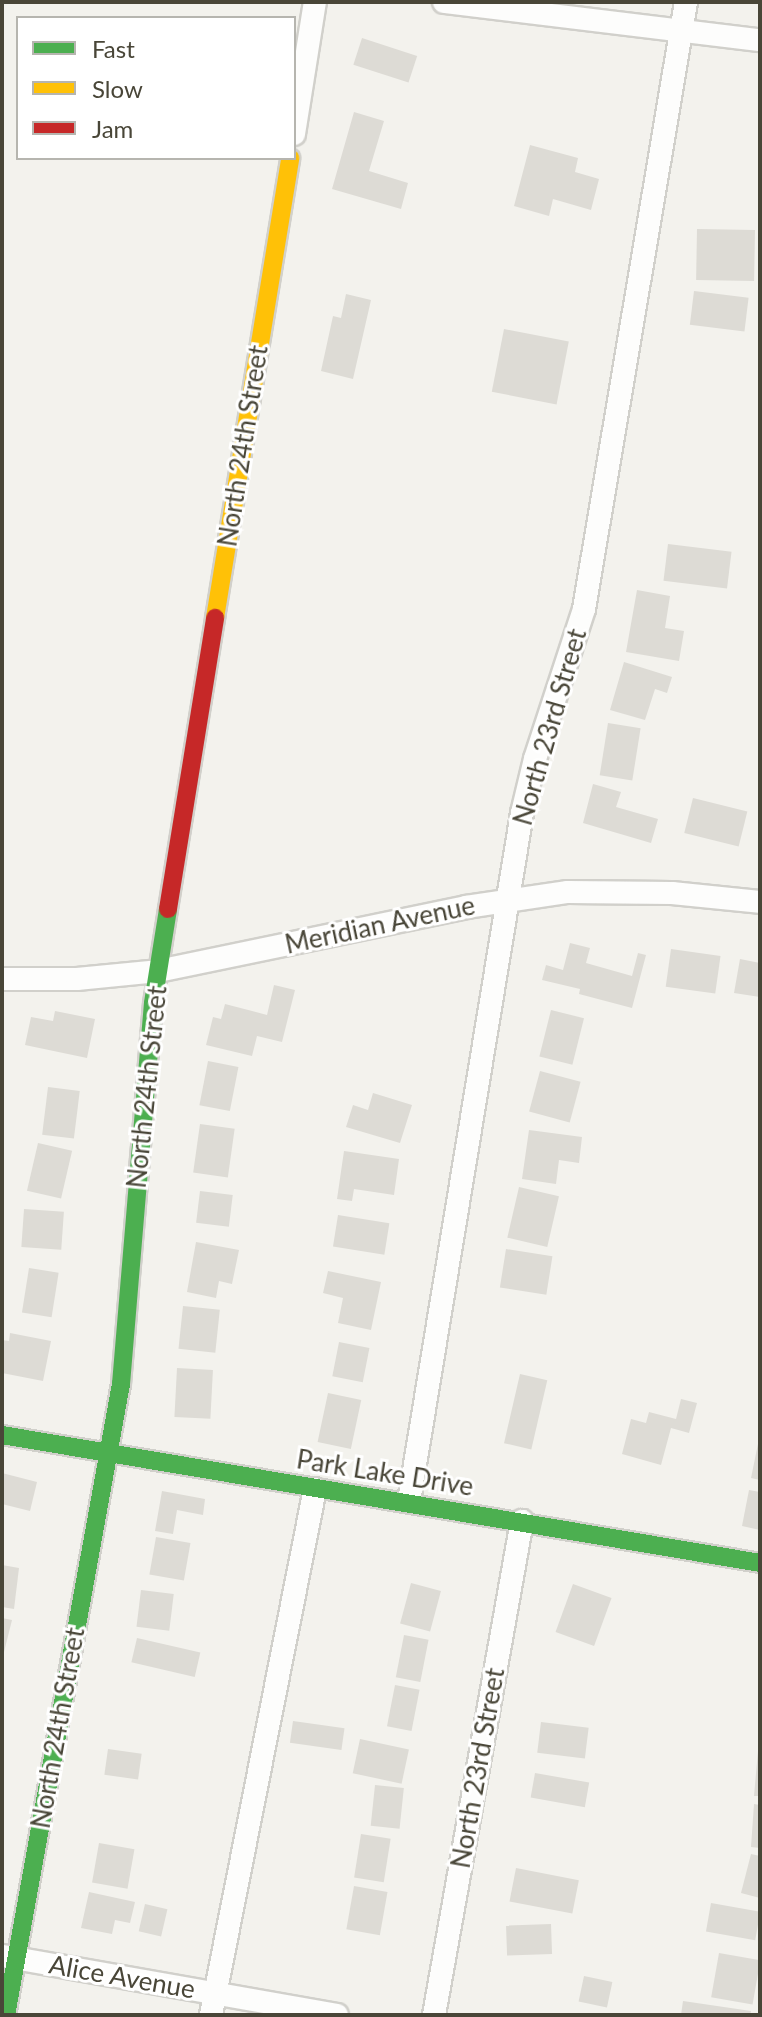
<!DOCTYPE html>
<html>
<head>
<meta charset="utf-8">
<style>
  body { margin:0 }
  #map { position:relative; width:762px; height:2017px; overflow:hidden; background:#f3f2ed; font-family:Lato,sans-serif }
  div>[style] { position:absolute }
  .building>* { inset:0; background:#dddbd5; transform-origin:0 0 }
  .roads { filter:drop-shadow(2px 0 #d1d0cb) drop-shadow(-2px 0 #d1d0cb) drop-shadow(0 2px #d1d0cb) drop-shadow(0 -2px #d1d0cb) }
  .street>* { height:22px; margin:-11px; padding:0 11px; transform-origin:11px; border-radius:11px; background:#fdfdfc }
  .fast>* { height:18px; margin:-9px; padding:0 9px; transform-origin:9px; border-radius:9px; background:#4caf50 }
  .slow>* { height:18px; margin:-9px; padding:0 9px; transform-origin:9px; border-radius:9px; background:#ffc107 }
  .jam>* { height:18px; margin:-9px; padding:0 9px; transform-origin:9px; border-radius:9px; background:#c62828 }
  span { translate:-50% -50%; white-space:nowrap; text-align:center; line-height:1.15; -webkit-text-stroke:6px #fff; paint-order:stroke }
  .street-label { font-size:26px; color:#494638 }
  .frame { position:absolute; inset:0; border:4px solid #494638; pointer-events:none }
  .legend { position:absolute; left:16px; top:16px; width:280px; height:144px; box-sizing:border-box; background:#fff; border:2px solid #b6b5af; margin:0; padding:10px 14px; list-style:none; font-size:24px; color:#494638 }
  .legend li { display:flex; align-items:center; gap:16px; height:40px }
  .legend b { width:40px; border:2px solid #b6b5af }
</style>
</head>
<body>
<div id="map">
  <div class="building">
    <i style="left:362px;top:38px;width:58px;height:28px;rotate:18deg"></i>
    <i style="clip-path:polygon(354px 112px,384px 121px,369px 171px,408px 183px,401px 209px,332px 189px)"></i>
    <i style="clip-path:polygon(530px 145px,578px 158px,575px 172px,599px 179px,591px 210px,553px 199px,549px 216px,514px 206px)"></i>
    <i style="left:697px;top:229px;width:58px;height:51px;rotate:1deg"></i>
    <i style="left:694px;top:291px;width:55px;height:34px;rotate:7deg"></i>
    <i style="clip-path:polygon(346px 294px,371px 300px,353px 379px,321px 371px,333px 316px,341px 318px)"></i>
    <i style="left:504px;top:329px;width:66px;height:64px;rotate:11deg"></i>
    <i style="left:668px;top:544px;width:64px;height:37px;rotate:7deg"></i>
    <i style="clip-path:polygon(637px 590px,670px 596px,665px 628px,684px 631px,679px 661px,626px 652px)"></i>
    <i style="clip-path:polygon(624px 662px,672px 677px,667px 693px,655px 689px,645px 720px,610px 710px)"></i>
    <i style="left:608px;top:723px;width:33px;height:53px;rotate:9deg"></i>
    <i style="clip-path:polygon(593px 784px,621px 792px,616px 807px,658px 819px,651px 843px,583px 823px)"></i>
    <i style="left:693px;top:798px;width:56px;height:36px;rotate:14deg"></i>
    <i style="clip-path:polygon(570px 943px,590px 948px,586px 963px,632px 976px,638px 953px,646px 955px,632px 1008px,579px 994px,580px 989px,542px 980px,546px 965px,563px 970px)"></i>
    <i style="left:671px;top:949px;width:50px;height:38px;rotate:8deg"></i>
    <i style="clip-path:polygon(740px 959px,760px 963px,760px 997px,734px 993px)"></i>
    <i style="clip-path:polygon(274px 985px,295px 990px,282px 1042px,257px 1036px,252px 1056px,206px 1045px,213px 1017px,221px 1019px,225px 1004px,267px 1015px)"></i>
    <i style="left:551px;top:1010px;width:34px;height:48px;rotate:14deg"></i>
    <i style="clip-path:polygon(55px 1011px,95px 1019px,87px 1058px,25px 1045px,31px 1017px,53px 1021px)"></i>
    <i style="left:208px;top:1061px;width:31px;height:45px;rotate:11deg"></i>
    <i style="left:540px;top:1071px;width:42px;height:42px;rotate:15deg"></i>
    <i style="left:48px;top:1087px;width:32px;height:48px;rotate:7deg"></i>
    <i style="clip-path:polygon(373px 1093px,412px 1105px,400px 1143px,346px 1127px,353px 1105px,368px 1110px)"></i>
    <i style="left:200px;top:1124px;width:35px;height:49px;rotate:8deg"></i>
    <i style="clip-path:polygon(529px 1130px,582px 1137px,579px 1163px,559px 1160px,556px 1184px,522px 1179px)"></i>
    <i style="left:38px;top:1143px;width:35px;height:49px;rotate:13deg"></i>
    <i style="clip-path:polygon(344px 1151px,399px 1159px,394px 1195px,354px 1189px,352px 1201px,337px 1199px)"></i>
    <i style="left:519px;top:1187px;width:41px;height:52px;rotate:13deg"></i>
    <i style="left:200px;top:1191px;width:33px;height:32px;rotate:7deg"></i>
    <i style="left:24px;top:1209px;width:40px;height:38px;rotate:4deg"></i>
    <i style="left:338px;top:1215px;width:52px;height:32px;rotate:9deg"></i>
    <i style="clip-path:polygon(196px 1242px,239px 1250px,232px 1284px,219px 1281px,216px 1298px,187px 1292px)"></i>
    <i style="left:506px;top:1249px;width:47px;height:39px;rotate:9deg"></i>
    <i style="left:29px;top:1268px;width:30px;height:45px;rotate:9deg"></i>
    <i style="clip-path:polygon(328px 1271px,381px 1282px,371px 1330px,338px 1323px,343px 1298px,323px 1293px)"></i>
    <i style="left:183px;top:1306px;width:37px;height:43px;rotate:6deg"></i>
    <i style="clip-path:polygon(10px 1333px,51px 1341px,43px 1381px,2px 1373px,2px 1340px,9px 1341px)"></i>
    <i style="left:339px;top:1342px;width:31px;height:35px;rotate:11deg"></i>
    <i style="left:177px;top:1368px;width:36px;height:49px;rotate:3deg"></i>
    <i style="left:520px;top:1374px;width:28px;height:71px;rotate:13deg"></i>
    <i style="left:328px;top:1393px;width:34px;height:50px;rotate:12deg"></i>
    <i style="clip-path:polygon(681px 1399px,697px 1403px,689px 1433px,671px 1428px,661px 1465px,622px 1454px,631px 1419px,646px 1423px,649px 1412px,676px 1419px)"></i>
    <i style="clip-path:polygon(759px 1439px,760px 1439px,760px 1480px,751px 1478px)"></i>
    <i style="clip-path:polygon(2px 1473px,37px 1482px,30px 1511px,2px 1504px)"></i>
    <i style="clip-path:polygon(749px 1490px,760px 1492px,760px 1530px,742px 1526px)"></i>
    <i style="clip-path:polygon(162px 1491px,205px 1499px,203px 1515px,177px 1510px,173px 1534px,155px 1531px)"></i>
    <i style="left:156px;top:1537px;width:35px;height:38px;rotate:10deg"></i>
    <i style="clip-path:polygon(2px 1565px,19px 1568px,14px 1609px,2px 1607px)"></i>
    <i style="left:411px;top:1583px;width:31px;height:42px;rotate:15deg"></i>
    <i style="left:573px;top:1584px;width:41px;height:51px;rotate:20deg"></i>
    <i style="left:141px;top:1590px;width:33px;height:37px;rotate:7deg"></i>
    <i style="clip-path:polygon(2px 1618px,12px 1620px,3px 1656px,2px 1656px)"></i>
    <i style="left:404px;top:1635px;width:25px;height:43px;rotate:11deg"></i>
    <i style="left:137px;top:1638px;width:65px;height:25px;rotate:13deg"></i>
    <i style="left:395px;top:1685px;width:25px;height:42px;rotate:11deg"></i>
    <i style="left:293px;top:1721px;width:52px;height:22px;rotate:8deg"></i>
    <i style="left:541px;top:1722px;width:48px;height:31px;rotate:7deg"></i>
    <i style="left:360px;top:1739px;width:50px;height:35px;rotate:12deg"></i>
    <i style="left:108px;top:1749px;width:34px;height:26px;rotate:8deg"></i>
    <i style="clip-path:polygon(758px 1751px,760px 1751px,760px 1796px,754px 1796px)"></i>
    <i style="left:535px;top:1773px;width:55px;height:25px;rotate:10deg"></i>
    <i style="left:375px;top:1785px;width:29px;height:41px;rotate:6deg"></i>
    <i style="clip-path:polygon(754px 1804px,760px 1805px,760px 1848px,751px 1847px)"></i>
    <i style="left:361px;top:1834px;width:30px;height:44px;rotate:9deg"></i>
    <i style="left:99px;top:1843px;width:36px;height:40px;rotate:10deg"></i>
    <i style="clip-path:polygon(751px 1854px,760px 1856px,760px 1898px,741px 1893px)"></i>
    <i style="left:516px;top:1868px;width:64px;height:34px;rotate:11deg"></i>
    <i style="left:354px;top:1886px;width:34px;height:44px;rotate:10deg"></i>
    <i style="clip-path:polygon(89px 1892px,135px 1902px,130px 1923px,115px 1920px,112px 1934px,81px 1928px)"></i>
    <i style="left:711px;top:1903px;width:50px;height:29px;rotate:10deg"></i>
    <i style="left:145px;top:1904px;width:23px;height:28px;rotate:13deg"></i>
    <i style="left:551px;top:1924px;width:30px;height:45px;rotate:88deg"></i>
    <i style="left:719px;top:1953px;width:42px;height:45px;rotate:10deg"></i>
    <i style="left:584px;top:1976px;width:29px;height:26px;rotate:12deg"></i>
    <i style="clip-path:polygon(683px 2001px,751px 2011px,750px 2015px,681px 2015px)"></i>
  </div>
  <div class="roads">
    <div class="street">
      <i style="left:444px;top:2px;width:318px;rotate:6.9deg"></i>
      <i style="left:294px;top:134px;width:134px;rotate:-81deg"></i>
      <i style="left:2px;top:979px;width:75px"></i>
      <i style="left:77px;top:979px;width:81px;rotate:-5.6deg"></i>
      <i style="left:158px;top:971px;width:315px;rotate:-11.7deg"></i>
      <i style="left:466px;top:907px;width:103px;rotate:-8.4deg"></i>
      <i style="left:568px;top:892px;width:104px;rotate:0.6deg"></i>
      <i style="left:672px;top:893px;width:88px;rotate:5.8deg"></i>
      <i style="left:409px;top:1501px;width:697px;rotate:-80.67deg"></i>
      <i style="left:522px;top:813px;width:56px;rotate:-76.5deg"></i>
      <i style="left:535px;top:759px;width:158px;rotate:-71.9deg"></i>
      <i style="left:584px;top:609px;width:616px;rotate:-80.46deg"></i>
      <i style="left:3px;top:1956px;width:339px;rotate:10deg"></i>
      <i style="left:211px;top:2015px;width:536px;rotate:-78.82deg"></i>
      <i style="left:434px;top:2015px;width:502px;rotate:-79.9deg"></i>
    </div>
    <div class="fast">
      <i style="left:2px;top:1435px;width:769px;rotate:9.58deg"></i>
      <i style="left:6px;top:2015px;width:641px;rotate:-79.67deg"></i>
      <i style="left:121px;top:1384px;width:382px;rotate:-85.2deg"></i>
      <i style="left:153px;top:1003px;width:95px;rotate:-80.9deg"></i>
    </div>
    <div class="slow">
      <i style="left:215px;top:618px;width:466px;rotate:-80.7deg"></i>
    </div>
    <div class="jam">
      <i style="left:168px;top:909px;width:295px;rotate:-80.8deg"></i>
    </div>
  </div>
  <div class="street-label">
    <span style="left:243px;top:446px;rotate:-81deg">North 24th Street</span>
    <span style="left:550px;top:727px;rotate:-74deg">North 23rd Street</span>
    <span style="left:380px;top:925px;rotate:-12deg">Meridian Avenue</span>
    <span style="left:147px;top:1087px;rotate:-84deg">North 24th Street</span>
    <span style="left:385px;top:1473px;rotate:9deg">Park Lake Drive</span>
    <span style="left:58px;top:1728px;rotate:-80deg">North 24th Street</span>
    <span style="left:478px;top:1768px;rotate:-80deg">North 23rd Street</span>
    <span style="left:122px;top:1977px;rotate:10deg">Alice Avenue</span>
  </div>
  <div class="frame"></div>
  <ul class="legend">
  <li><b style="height:10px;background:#4caf50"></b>Fast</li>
  <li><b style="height:10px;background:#ffc107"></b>Slow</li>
  <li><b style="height:10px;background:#c62828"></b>Jam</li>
  </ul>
</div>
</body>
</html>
